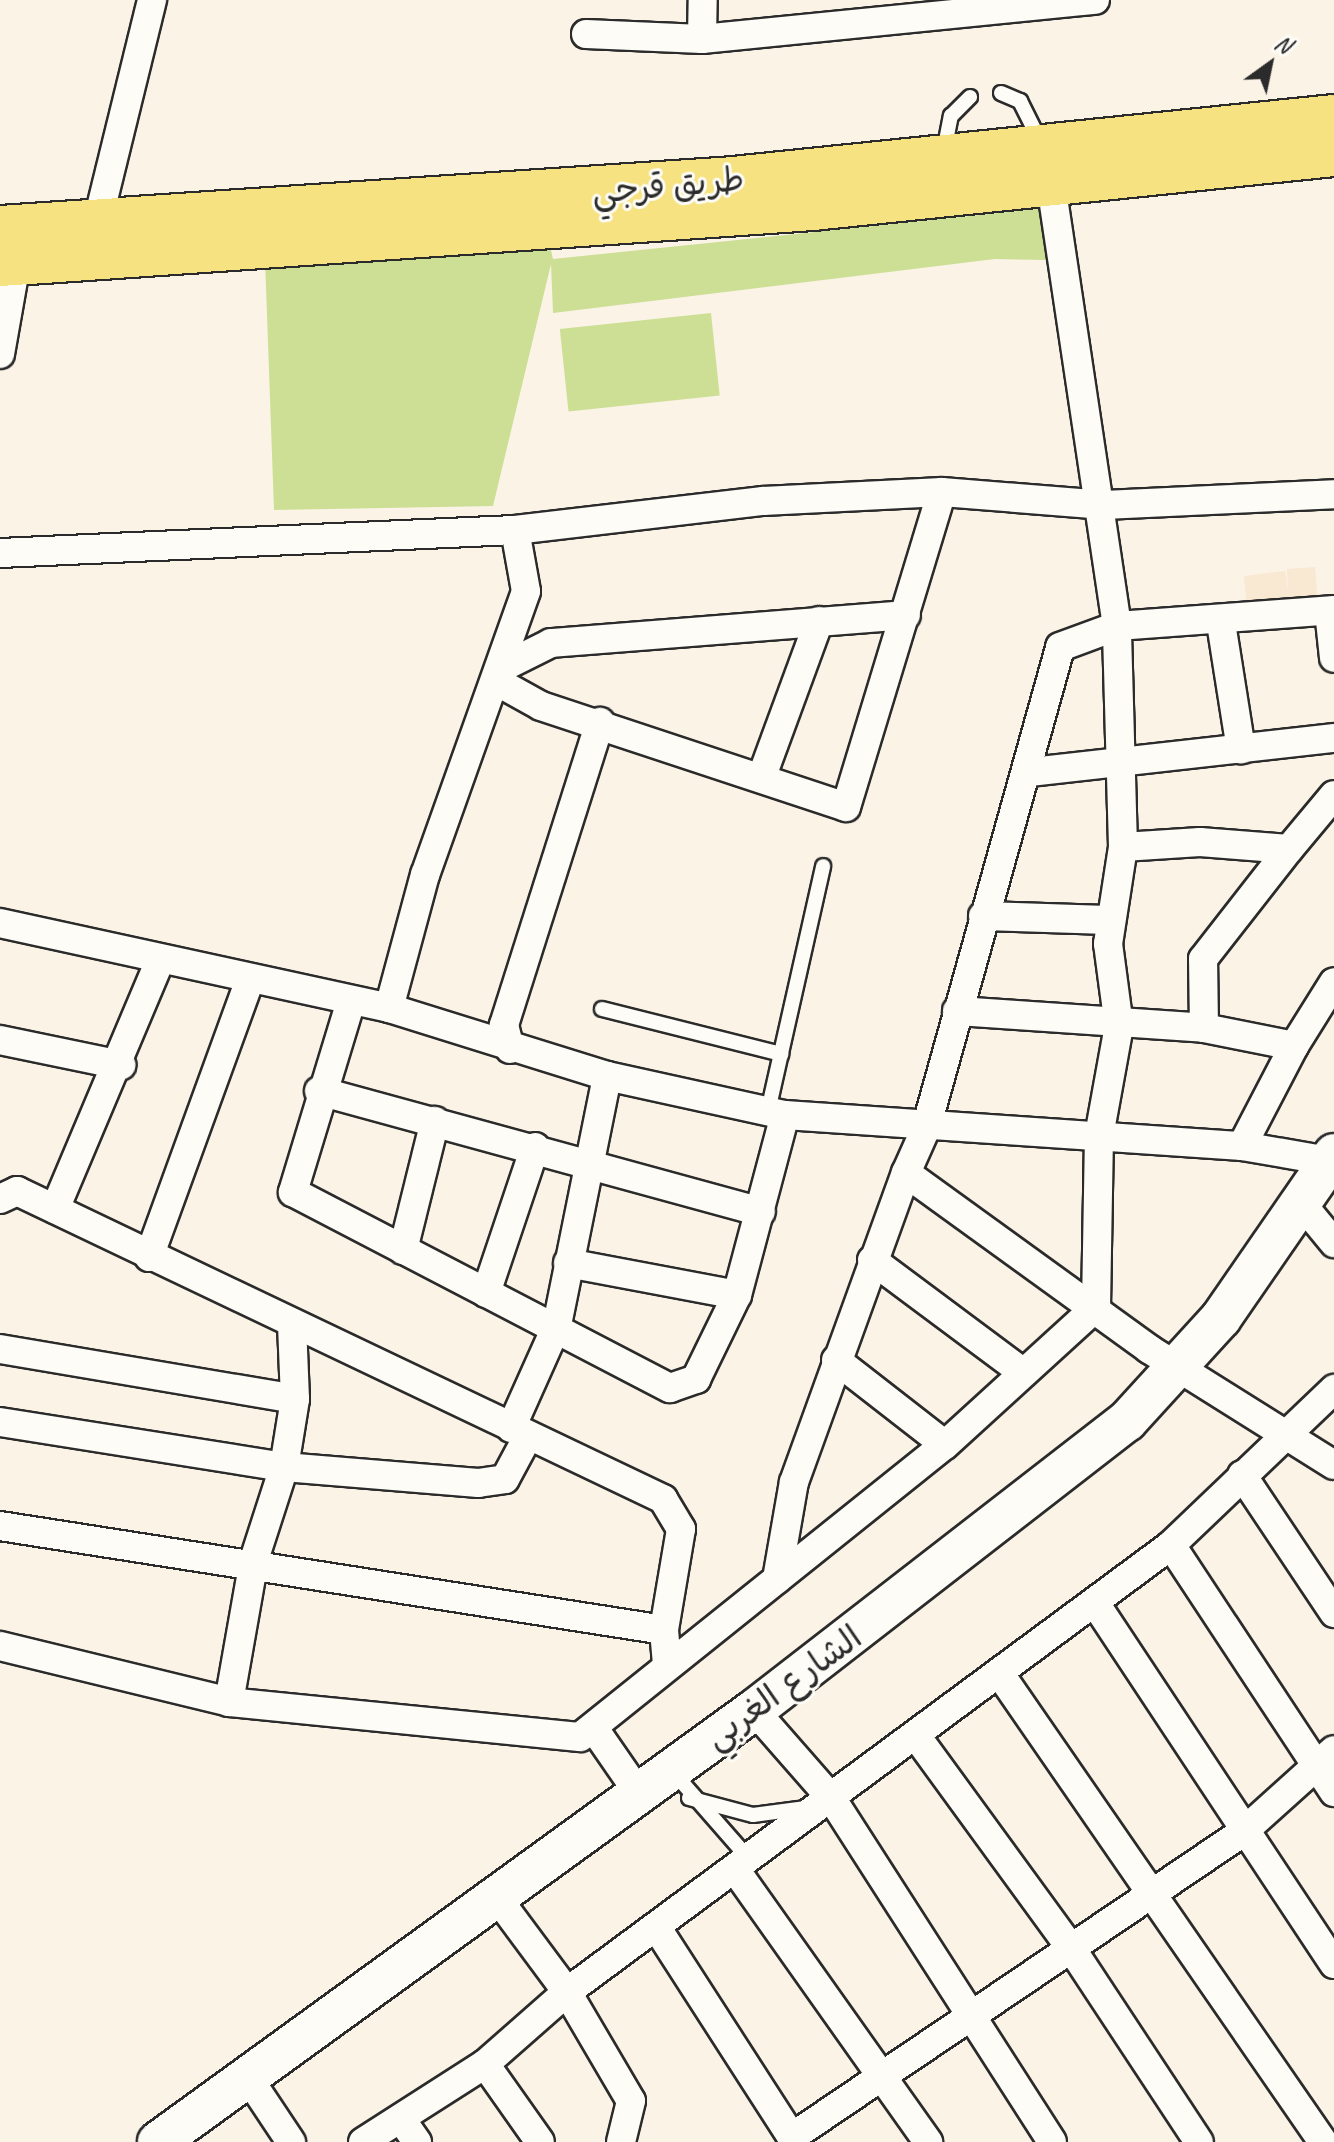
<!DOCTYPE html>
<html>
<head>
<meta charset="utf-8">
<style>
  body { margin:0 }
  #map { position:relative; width:1334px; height:2142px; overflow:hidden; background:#fbf3e6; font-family:Caveat,"Playpen Sans Arabic",sans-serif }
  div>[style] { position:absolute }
  .built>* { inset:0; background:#f9e8d2 }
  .green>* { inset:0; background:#ccdf94; transform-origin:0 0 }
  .roads { filter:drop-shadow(2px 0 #2b2b2b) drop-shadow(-2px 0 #2b2b2b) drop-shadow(0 2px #2b2b2b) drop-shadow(0 -2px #2b2b2b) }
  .lane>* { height:14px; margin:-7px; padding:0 7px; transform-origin:7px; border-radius:7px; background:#fdfcf7 }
  .street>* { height:28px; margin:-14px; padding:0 14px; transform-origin:14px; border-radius:14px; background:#fdfcf7 }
  .secondary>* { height:40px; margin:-20px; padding:0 20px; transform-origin:20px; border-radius:20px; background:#fdfcf7 }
  .highway>* { height:44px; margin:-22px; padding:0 22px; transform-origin:22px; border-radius:22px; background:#f6e281 }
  span { translate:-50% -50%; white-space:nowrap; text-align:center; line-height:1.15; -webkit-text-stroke:6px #fdfcf7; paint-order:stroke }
  .street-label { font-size:34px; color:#2b2b2b }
  .north { position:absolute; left:1230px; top:24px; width:80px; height:80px; -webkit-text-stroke:6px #fdfcf7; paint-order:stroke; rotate:33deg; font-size:22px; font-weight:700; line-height:32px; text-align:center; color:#2b2b2b }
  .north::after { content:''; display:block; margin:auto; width:28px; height:36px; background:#2b2b2b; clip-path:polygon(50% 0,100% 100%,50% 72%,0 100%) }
</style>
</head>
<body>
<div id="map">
  <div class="built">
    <i style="clip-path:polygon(1315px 567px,1318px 604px,1247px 612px,1244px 576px,1285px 571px,1288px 592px,1287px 569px)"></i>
  </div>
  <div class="green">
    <i style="clip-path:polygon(1046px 208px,1046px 260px,995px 259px,553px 313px,551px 264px,493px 506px,274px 510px,265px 259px,551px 250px,553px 259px)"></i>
    <i style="left:711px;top:313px;width:83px;height:152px;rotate:84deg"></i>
  </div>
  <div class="roads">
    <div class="lane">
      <i style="left:1001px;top:93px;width:21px;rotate:23deg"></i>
      <i style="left:1020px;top:101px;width:47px;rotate:63.4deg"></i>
      <i style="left:944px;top:151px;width:36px;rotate:-79deg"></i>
      <i style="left:951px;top:116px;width:27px;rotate:-45deg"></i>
      <i style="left:602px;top:1009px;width:185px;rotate:14.1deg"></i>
      <i style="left:768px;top:1111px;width:251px;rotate:-77.3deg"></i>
      <i style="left:673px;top:1772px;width:118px;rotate:48.8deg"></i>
      <i style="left:689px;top:1798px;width:66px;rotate:14.9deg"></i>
      <i style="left:753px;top:1815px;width:61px;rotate:-7.6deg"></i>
    </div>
    <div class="street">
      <i style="left:586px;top:34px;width:116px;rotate:2.5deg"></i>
      <i style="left:702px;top:39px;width:395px;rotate:-5.7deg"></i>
      <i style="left:702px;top:39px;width:39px;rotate:-89deg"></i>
      <i style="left:97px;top:224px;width:231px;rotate:-76.2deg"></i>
      <i style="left:0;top:354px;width:92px;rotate:-80deg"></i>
      <i style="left:0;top:553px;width:516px;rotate:-2.56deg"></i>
      <i style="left:515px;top:530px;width:250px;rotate:-6.7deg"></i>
      <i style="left:763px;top:501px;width:179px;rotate:-2.9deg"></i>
      <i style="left:942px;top:492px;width:163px;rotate:4.6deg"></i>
      <i style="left:1104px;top:505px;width:230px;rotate:-2.7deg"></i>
      <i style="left:1329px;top:611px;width:47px;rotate:83.9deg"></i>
      <i style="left:1221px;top:623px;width:128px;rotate:81deg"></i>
      <i style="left:501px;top:668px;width:56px;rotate:-26.6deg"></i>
      <i style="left:551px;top:643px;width:356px;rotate:-4.5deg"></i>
      <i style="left:496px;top:681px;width:51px;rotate:29.1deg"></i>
      <i style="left:541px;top:706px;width:321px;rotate:18.3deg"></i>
      <i style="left:846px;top:807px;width:329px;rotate:-73.1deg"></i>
      <i style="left:1030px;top:772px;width:306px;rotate:-6.4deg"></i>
      <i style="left:762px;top:776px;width:165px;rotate:-69.8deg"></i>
      <i style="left:1123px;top:847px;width:77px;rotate:-3.7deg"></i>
      <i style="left:1200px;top:842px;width:89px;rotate:4.5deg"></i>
      <i style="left:1289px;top:849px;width:70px;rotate:-50.2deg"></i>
      <i style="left:983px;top:916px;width:126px;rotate:1.8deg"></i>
      <i style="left:0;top:923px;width:398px;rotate:12.3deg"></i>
      <i style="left:389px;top:1008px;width:228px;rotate:17.3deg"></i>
      <i style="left:607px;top:1076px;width:182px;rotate:12.4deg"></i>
      <i style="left:785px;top:1115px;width:458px;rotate:3.9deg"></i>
      <i style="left:1242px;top:1146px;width:88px;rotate:9.8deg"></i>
      <i style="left:351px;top:1001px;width:200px;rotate:106.9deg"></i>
      <i style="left:293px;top:1192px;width:425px;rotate:27.5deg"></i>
      <i style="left:670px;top:1388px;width:28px;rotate:-19deg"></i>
      <i style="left:696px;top:1379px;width:93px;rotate:-64deg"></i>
      <i style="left:737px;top:1295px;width:186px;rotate:-75.1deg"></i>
      <i style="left:389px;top:1008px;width:138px;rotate:-74.9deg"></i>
      <i style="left:425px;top:875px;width:301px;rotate:-70.4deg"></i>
      <i style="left:526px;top:591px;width:62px;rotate:-100.2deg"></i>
      <i style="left:957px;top:1011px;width:248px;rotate:3.9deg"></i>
      <i style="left:1204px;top:1028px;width:69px;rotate:-90.8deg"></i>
      <i style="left:1203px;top:959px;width:140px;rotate:-52deg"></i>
      <i style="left:1204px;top:1028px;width:92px;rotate:11.3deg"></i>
      <i style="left:1294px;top:1046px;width:75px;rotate:-58deg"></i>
      <i style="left:0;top:1040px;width:124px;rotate:11.7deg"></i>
      <i style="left:510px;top:1049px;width:25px;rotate:-104deg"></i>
      <i style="left:504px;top:1025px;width:318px;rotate:-72.4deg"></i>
      <i style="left:319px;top:1091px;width:458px;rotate:15.3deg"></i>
      <i style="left:1242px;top:1146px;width:113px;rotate:-62.5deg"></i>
      <i style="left:906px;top:1173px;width:49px;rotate:-66deg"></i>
      <i style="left:926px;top:1128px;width:499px;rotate:-74.4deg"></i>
      <i style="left:1060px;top:647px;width:61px;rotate:-20.2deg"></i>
      <i style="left:1117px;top:626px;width:218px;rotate:-4.2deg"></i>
      <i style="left:0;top:1199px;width:19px;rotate:-25deg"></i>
      <i style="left:17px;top:1191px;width:716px;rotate:25.49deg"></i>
      <i style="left:663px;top:1499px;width:35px;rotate:59deg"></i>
      <i style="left:681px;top:1529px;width:102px;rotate:99.6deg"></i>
      <i style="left:664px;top:1630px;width:36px;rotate:85deg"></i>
      <i style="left:1301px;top:1203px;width:52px;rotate:50.5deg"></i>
      <i style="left:55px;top:1209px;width:267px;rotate:-67.1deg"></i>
      <i style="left:403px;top:1250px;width:133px;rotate:-76.1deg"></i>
      <i style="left:149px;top:1257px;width:295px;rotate:-70deg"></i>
      <i style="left:872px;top:1260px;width:187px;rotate:36.7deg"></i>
      <i style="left:568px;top:1263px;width:172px;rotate:10.7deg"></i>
      <i style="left:486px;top:1293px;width:154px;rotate:-71.4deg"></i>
      <i style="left:0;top:1349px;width:299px;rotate:9.6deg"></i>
      <i style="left:836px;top:1360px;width:138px;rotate:37.9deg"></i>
      <i style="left:0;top:1422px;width:288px;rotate:9deg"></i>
      <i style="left:284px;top:1467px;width:195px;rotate:4.7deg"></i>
      <i style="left:478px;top:1483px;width:27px;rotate:-8deg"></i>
      <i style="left:505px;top:1479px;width:47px;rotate:-61.8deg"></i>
      <i style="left:511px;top:1428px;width:113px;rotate:-65.9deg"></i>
      <i style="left:557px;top:1325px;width:254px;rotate:-78.6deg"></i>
      <i style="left:1242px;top:1475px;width:166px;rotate:56.3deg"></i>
      <i style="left:0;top:1526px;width:672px;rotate:8.9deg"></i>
      <i style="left:1171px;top:1545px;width:296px;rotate:56.6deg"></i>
      <i style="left:777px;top:1579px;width:98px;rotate:-80.1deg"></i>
      <i style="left:794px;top:1482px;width:329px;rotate:-70.1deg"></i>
      <i style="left:906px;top:1173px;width:300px;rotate:35.9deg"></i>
      <i style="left:1149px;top:1349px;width:218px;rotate:32.1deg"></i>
      <i style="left:1095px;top:1603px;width:433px;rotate:56.5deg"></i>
      <i style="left:0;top:1646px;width:236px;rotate:13.7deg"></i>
      <i style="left:229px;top:1702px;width:353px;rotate:5.7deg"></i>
      <i style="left:580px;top:1737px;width:467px;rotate:-38.7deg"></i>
      <i style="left:945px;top:1445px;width:205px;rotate:-42.4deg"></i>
      <i style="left:1096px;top:1307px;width:171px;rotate:-89deg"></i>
      <i style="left:1099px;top:1136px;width:112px;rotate:-79.7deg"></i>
      <i style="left:1119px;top:1026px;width:83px;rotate:-97.6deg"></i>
      <i style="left:1108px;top:944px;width:98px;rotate:-81.2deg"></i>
      <i style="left:1123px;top:847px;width:221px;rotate:-91.6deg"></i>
      <i style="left:1117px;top:626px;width:448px;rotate:-98.5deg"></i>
      <i style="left:1000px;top:1674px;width:569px;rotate:55.39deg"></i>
      <i style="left:229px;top:1702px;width:144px;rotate:-80deg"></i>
      <i style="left:254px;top:1560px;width:98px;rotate:-72.1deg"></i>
      <i style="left:284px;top:1467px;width:69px;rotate:-80.8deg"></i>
      <i style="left:295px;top:1399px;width:74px;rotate:-92.3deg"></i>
      <i style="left:754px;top:1710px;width:118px;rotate:48.8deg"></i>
      <i style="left:832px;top:1799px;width:407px;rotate:57.3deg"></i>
      <i style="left:595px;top:1730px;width:75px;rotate:55.3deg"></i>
      <i style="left:917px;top:1737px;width:261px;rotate:53.9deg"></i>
      <i style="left:1071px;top:1948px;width:232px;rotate:56.6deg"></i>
      <i style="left:737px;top:1872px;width:331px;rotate:54.7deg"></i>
      <i style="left:498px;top:1899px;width:116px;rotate:53.4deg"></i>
      <i style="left:567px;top:1992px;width:126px;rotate:59.6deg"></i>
      <i style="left:631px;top:2101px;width:42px;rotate:103.7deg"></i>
      <i style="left:657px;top:1928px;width:255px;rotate:57.2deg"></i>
      <i style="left:485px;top:2064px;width:95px;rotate:54.8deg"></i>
      <i style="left:245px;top:2073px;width:83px;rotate:56.3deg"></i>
      <i style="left:401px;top:2119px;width:28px;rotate:55deg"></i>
      <i style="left:792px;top:2137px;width:544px;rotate:-34.07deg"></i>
      <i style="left:1243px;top:1832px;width:122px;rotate:-42deg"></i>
      <i style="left:363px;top:2142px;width:145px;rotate:-32.6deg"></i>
      <i style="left:485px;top:2064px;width:109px;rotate:-41.3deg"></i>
      <i style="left:567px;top:1992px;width:751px;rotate:-36.5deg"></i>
      <i style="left:1171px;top:1545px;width:226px;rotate:-43.7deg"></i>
    </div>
    <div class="secondary">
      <i style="left:158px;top:2142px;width:736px;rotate:-35.94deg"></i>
      <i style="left:754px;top:1710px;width:472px;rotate:-37.8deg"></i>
      <i style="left:1127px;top:1421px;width:139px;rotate:-47.6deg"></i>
      <i style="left:1221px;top:1318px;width:199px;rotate:-55.4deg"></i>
    </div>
    <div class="highway">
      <i style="left:0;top:228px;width:735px;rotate:-3.82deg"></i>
      <i style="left:733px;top:179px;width:604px;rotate:-5.89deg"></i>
      <i style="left:0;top:264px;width:815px;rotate:-3.94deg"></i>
      <i style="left:813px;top:208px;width:524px;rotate:-5.92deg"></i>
    </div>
  </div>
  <div class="street-label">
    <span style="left:668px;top:185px;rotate:-5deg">طريق قرجي</span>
    <span style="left:783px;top:1687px;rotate:-36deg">الشارع الغربي</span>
  </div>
  <div class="north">N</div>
</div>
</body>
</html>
